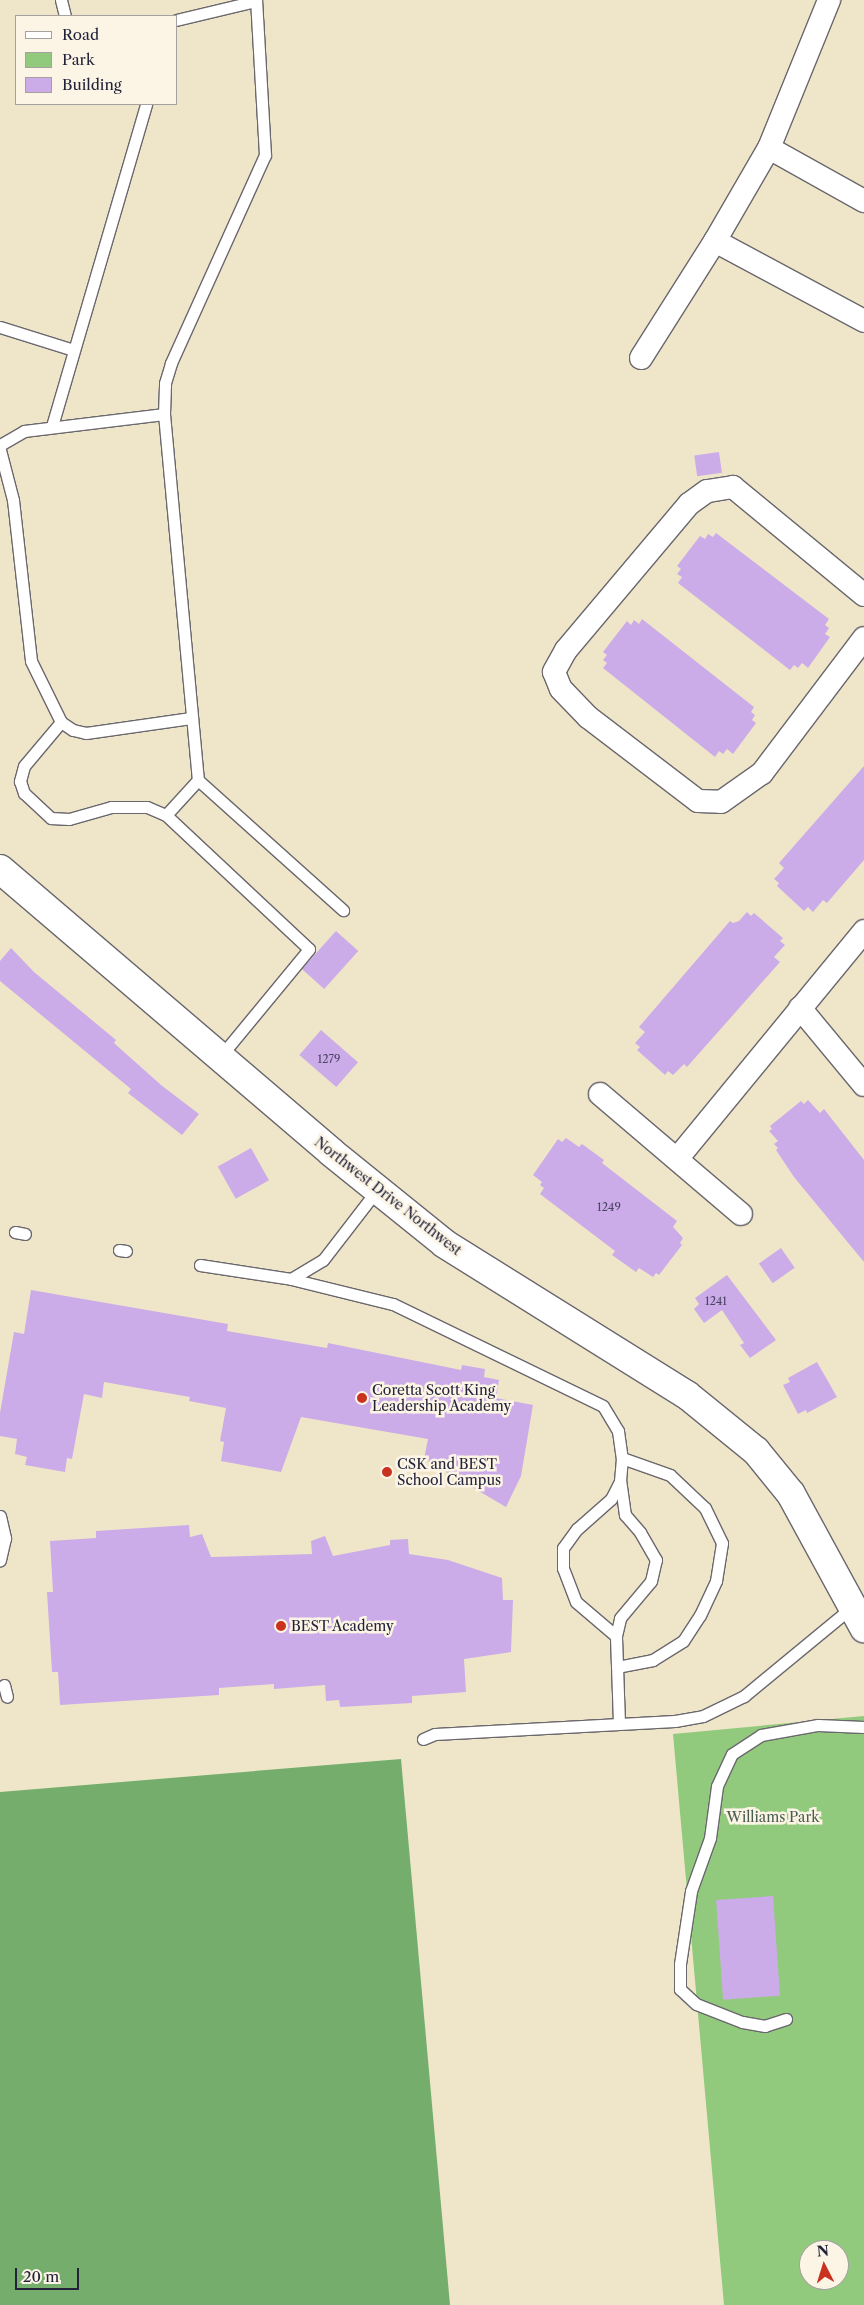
<!DOCTYPE html>
<html>
<head>
<meta charset="utf-8">
<style>
  body { margin:0 }
  #map { position:relative; width:864px; height:2305px; overflow:hidden; background:#efe6c9; font-family:"Libre Caslon Text",serif }
  div>[style] { position:absolute }
  .green>* { inset:0; background:#92ca7d }
  .forest>* { inset:0; background:#75ae6c }
  .building>* { inset:0; background:#cbace8; transform-origin:0 0 }
  .roads { filter:drop-shadow(1px 0 #6a676d) drop-shadow(-1px 0 #6a676d) drop-shadow(0 1px #6a676d) drop-shadow(0 -1px #6a676d) }
  .lane>* { height:11px; margin:-5.5px; padding:0 5.5px; transform-origin:5.5px; border-radius:5.5px; background:#fff }
  .street>* { height:22px; margin:-11px; padding:0 11px; transform-origin:11px; border-radius:11px; background:#fff }
  .secondary>* { height:28px; margin:-14px; padding:0 14px; transform-origin:14px; border-radius:14px; background:#fff }
  .dots>* { width:14px; height:14px; translate:-50% -50%; box-sizing:border-box; border:2px solid #fcf5e5; border-radius:50% }
  span { translate:-50% -50%; white-space:nowrap; text-align:center; line-height:1.15; -webkit-text-stroke:5px #fcf5e5; paint-order:stroke }
  .number-label { font-size:11px; color:#4c4466 }
  .number-label span { -webkit-text-stroke-width:0 }
  .street-label { font-size:14px; color:#22223b }
  .poi-label { font-size:14px; color:#22223b }
  .left { translate:0 -50%; text-align:left }
  .park-label { font-size:14px; color:#495d52 }
  .legend { position:absolute; left:15px; top:15px; width:162px; height:90px; box-sizing:border-box; background:#fcf5e5; border:1px solid #a5a1a1; margin:0; padding:6px 9px; list-style:none; font-size:15px; color:#22223b }
  .legend li { display:flex; align-items:center; gap:10px; height:25px }
  .legend b { width:25px; border:1px solid #a5a1a1 }
  .north { position:absolute; left:799px; top:2240px; width:50px; height:50px; box-sizing:border-box; background:#fcf5e5; border:1px solid #a5a1a1; border-radius:50%; rotate:355deg; font-size:14px; font-weight:700; line-height:20px; text-align:center; color:#22223b }
  .north::after { content:''; display:block; margin:auto; width:18px; height:22px; background:#c8321e; clip-path:polygon(50% 0,100% 100%,50% 72%,0 100%) }
  .scale { position:absolute; left:15px; top:2268px; width:64px; height:22px; box-sizing:border-box; border:2px solid #22223b; border-top:0; padding-left:6px; font-size:15px; line-height:18px; white-space:nowrap; color:#22223b; -webkit-text-stroke:4px #fcf5e5; paint-order:stroke }
</style>
</head>
<body>
<div id="map">
  <div class="green">
    <i style="clip-path:polygon(evenodd,864px 1716px,864px 2305px,724px 2305px,673px 1734px,864px 1716px,809px 2250px,839px 2250px,839px 2280px,809px 2280px,809px 2250px)"></i>
  </div>
  <div class="forest">
    <i style="clip-path:polygon(401px 1759px,450px 2305px,0 2305px,0 1792px)"></i>
  </div>
  <div class="building">
    <i style="left:719px;top:452px;width:21px;height:25px;rotate:82deg"></i>
    <i style="clip-path:polygon(716px 533px,829px 619px,825px 625px,829px 628px,825px 634px,830px 637px,808px 668px,802px 663px,798px 668px,794px 665px,790px 670px,678px 583px,682px 577px,677px 574px,681px 569px,677px 566px,700px 536px,705px 539px,708px 534px,713px 537px)"></i>
    <i style="clip-path:polygon(642px 619px,754px 707px,751px 712px,755px 715px,752px 720px,756px 723px,733px 754px,727px 749px,723px 754px,719px 751px,715px 757px,603px 668px,607px 663px,603px 660px,607px 655px,603px 652px,627px 621px,631px 625px,634px 620px,639px 624px)"></i>
    <i style="clip-path:polygon(864px 766px,864px 860px,827px 903px,823px 900px,813px 912px,808px 907px,804px 911px,777px 886px,779px 883px,774px 879px,784px 868px,779px 863px)"></i>
    <i style="clip-path:polygon(747px 912px,751px 916px,754px 913px,783px 938px,780px 941px,785px 945px,774px 957px,780px 962px,687px 1067px,684px 1064px,673px 1075px,668px 1071px,665px 1075px,637px 1050px,640px 1047px,635px 1043px,645px 1032px,639px 1027px,730px 921px,733px 923px,739px 921px)"></i>
    <i style="left:336px;top:931px;width:30px;height:51px;rotate:42deg"></i>
    <i style="clip-path:polygon(11px 948px,34px 972px,116px 1040px,114px 1043px,161px 1085px,199px 1114px,182px 1135px,128px 1093px,131px 1089px,0 981px,0 961px)"></i>
    <i style="left:321px;top:1030px;width:49px;height:33px;rotate:41deg"></i>
    <i style="clip-path:polygon(808px 1100px,820px 1113px,824px 1109px,864px 1160px,864px 1262px,794px 1177px,776px 1150px,778px 1148px,774px 1144px,778px 1141px,769px 1131px,772px 1129px,770px 1126px,801px 1101px,804px 1104px)"></i>
    <i style="clip-path:polygon(566px 1138px,579px 1147px,582px 1144px,604px 1160px,602px 1163px,677px 1221px,673px 1227px,683px 1238px,680px 1243px,682px 1245px,659px 1275px,656px 1273px,653px 1277px,639px 1268px,636px 1272px,612px 1255px,615px 1251px,540px 1194px,544px 1188px,540px 1185px,542px 1182px,533px 1175px,558px 1139px,562px 1142px)"></i>
    <i style="left:251px;top:1148px;width:37px;height:38px;rotate:61deg"></i>
    <i style="left:781px;top:1248px;width:24px;height:27px;rotate:55deg"></i>
    <i style="clip-path:polygon(727px 1275px,776px 1340px,750px 1358px,740px 1345px,744px 1343px,722px 1310px,704px 1323px,694px 1309px,699px 1304px,695px 1298px)"></i>
    <i style="clip-path:polygon(31px 1290px,228px 1324px,227px 1331px,327px 1348px,328px 1343px,461px 1370px,462px 1365px,485px 1369px,484px 1377px,499px 1380px,496px 1398px,533px 1405px,521px 1476px,506px 1507px,424px 1459px,428px 1439px,301px 1417px,281px 1472px,221px 1461px,224px 1442px,220px 1441px,226px 1408px,189px 1401px,190px 1397px,104px 1382px,102px 1398px,84px 1394px,72px 1459px,67px 1458px,65px 1472px,25px 1465px,27px 1457px,15px 1454px,17px 1439px,0 1436px,0 1413px,14px 1332px,24px 1334px)"></i>
    <i style="clip-path:polygon(817px 1362px,837px 1397px,807px 1413px,806px 1410px,798px 1414px,783px 1385px,790px 1382px,788px 1378px)"></i>
    <i style="clip-path:polygon(189px 1525px,190px 1537px,202px 1534px,211px 1557px,312px 1554px,311px 1541px,325px 1536px,333px 1556px,390px 1545px,390px 1540px,408px 1539px,409px 1554px,448px 1560px,502px 1578px,503px 1600px,513px 1600px,511px 1652px,464px 1659px,466px 1692px,412px 1696px,412px 1703px,340px 1707px,339px 1700px,326px 1701px,325px 1685px,274px 1689px,274px 1684px,219px 1688px,219px 1695px,60px 1705px,58px 1672px,52px 1672px,47px 1592px,53px 1592px,50px 1541px,96px 1538px,96px 1531px)"></i>
    <i style="left:773px;top:1896px;width:100px;height:57px;rotate:86deg"></i>
  </div>
  <div class="roads">
    <div class="lane">
      <i style="left:61px;top:0;width:16px;rotate:76deg"></i>
      <i style="left:176px;top:20px;width:82px;rotate:-13.4deg"></i>
      <i style="left:0;top:327px;width:77px;rotate:17.3deg"></i>
      <i style="left:164px;top:414px;width:368px;rotate:84.7deg"></i>
      <i style="left:52px;top:426px;width:335px;rotate:-73.7deg"></i>
      <i style="left:0;top:445px;width:28px;rotate:-30deg"></i>
      <i style="left:24px;top:431px;width:141px;rotate:-6.9deg"></i>
      <i style="left:164px;top:414px;width:31px;rotate:-88deg"></i>
      <i style="left:165px;top:383px;width:21px;rotate:-73deg"></i>
      <i style="left:171px;top:363px;width:228px;rotate:-65.7deg"></i>
      <i style="left:265px;top:155px;width:155px;rotate:-93.3deg"></i>
      <i style="left:0;top:450px;width:52px;rotate:75.4deg"></i>
      <i style="left:13px;top:500px;width:162px;rotate:83.6deg"></i>
      <i style="left:31px;top:661px;width:68px;rotate:63.8deg"></i>
      <i style="left:61px;top:722px;width:14px;rotate:34deg"></i>
      <i style="left:73px;top:730px;width:13px;rotate:13deg"></i>
      <i style="left:86px;top:733px;width:106px;rotate:-8.1deg"></i>
      <i style="left:61px;top:722px;width:57px;rotate:130.1deg"></i>
      <i style="left:24px;top:766px;width:16px;rotate:105deg"></i>
      <i style="left:20px;top:781px;width:13px;rotate:72deg"></i>
      <i style="left:24px;top:793px;width:37px;rotate:43deg"></i>
      <i style="left:51px;top:818px;width:18px;rotate:3deg"></i>
      <i style="left:69px;top:819px;width:44px;rotate:-15.9deg"></i>
      <i style="left:111px;top:807px;width:36px"></i>
      <i style="left:147px;top:807px;width:21px;rotate:23deg"></i>
      <i style="left:220px;top:1057px;width:140px;rotate:-50.5deg"></i>
      <i style="left:309px;top:949px;width:196px;rotate:-136.9deg"></i>
      <i style="left:166px;top:815px;width:47px;rotate:-47.6deg"></i>
      <i style="left:198px;top:780px;width:195px;rotate:41.9deg"></i>
      <i style="left:15px;top:1232px;width:10px;rotate:11deg"></i>
      <i style="left:119px;top:1250px;width:7px;rotate:8deg"></i>
      <i style="left:200px;top:1265px;width:92px;rotate:8.7deg"></i>
      <i style="left:291px;top:1279px;width:37px;rotate:-31deg"></i>
      <i style="left:323px;top:1260px;width:88px;rotate:-52.4deg"></i>
      <i style="left:291px;top:1279px;width:105px;rotate:13.8deg"></i>
      <i style="left:393px;top:1304px;width:233px;rotate:25.9deg"></i>
      <i style="left:603px;top:1406px;width:29px;rotate:59deg"></i>
      <i style="left:618px;top:1431px;width:27px;rotate:82deg"></i>
      <i style="left:622px;top:1458px;width:51px;rotate:19.5deg"></i>
      <i style="left:670px;top:1475px;width:48px;rotate:43.3deg"></i>
      <i style="left:705px;top:1508px;width:39px;rotate:64deg"></i>
      <i style="left:722px;top:1543px;width:38px;rotate:99deg"></i>
      <i style="left:716px;top:1581px;width:38px;rotate:115deg"></i>
      <i style="left:700px;top:1615px;width:31px;rotate:123deg"></i>
      <i style="left:683px;top:1641px;width:36px;rotate:148deg"></i>
      <i style="left:653px;top:1660px;width:36px;rotate:169deg"></i>
      <i style="left:0;top:1516px;width:23px;rotate:77deg"></i>
      <i style="left:5px;top:1538px;width:23px;rotate:103deg"></i>
      <i style="left:616px;top:1636px;width:52px;rotate:-139.6deg"></i>
      <i style="left:576px;top:1602px;width:36px;rotate:-111deg"></i>
      <i style="left:563px;top:1568px;width:20px;rotate:-90deg"></i>
      <i style="left:563px;top:1548px;width:24px;rotate:-54deg"></i>
      <i style="left:577px;top:1529px;width:45px;rotate:-41.4deg"></i>
      <i style="left:611px;top:1499px;width:20px;rotate:-63deg"></i>
      <i style="left:620px;top:1481px;width:23px;rotate:-85deg"></i>
      <i style="left:4px;top:1685px;width:12px;rotate:76deg"></i>
      <i style="left:619px;top:1723px;width:87px;rotate:-92deg"></i>
      <i style="left:616px;top:1636px;width:18px;rotate:-77deg"></i>
      <i style="left:620px;top:1618px;width:48px;rotate:-50deg"></i>
      <i style="left:651px;top:1581px;width:22px;rotate:-77deg"></i>
      <i style="left:656px;top:1560px;width:32px;rotate:-120deg"></i>
      <i style="left:640px;top:1532px;width:23px;rotate:-131deg"></i>
      <i style="left:625px;top:1515px;width:34px;rotate:-98deg"></i>
      <i style="left:423px;top:1739px;width:13px;rotate:-23deg"></i>
      <i style="left:435px;top:1734px;width:240px;rotate:-3.1deg"></i>
      <i style="left:675px;top:1721px;width:28px;rotate:-10deg"></i>
      <i style="left:703px;top:1716px;width:46px;rotate:-26deg"></i>
      <i style="left:744px;top:1696px;width:140px;rotate:-39.5deg"></i>
      <i style="left:786px;top:2019px;width:22px;rotate:162deg"></i>
      <i style="left:765px;top:2026px;width:23px;rotate:-170deg"></i>
      <i style="left:742px;top:2022px;width:49px;rotate:-158.6deg"></i>
      <i style="left:696px;top:2004px;width:22px;rotate:-137deg"></i>
      <i style="left:680px;top:1989px;width:25px;rotate:-90deg"></i>
      <i style="left:680px;top:1964px;width:74px;rotate:-81.4deg"></i>
      <i style="left:691px;top:1891px;width:56px;rotate:-70.3deg"></i>
      <i style="left:710px;top:1838px;width:52px;rotate:-82.3deg"></i>
      <i style="left:717px;top:1786px;width:35px;rotate:-65deg"></i>
      <i style="left:732px;top:1754px;width:35px;rotate:-33deg"></i>
      <i style="left:761px;top:1735px;width:58px;rotate:-10deg"></i>
      <i style="left:818px;top:1725px;width:46px;rotate:2.5deg"></i>
    </div>
    <div class="street">
      <i style="left:769px;top:148px;width:109px;rotate:29.2deg"></i>
      <i style="left:715px;top:241px;width:108px;rotate:-59.9deg"></i>
      <i style="left:769px;top:148px;width:160px;rotate:-67.9deg"></i>
      <i style="left:641px;top:358px;width:138px;rotate:-57.7deg"></i>
      <i style="left:715px;top:241px;width:169px;rotate:28.2deg"></i>
      <i style="left:864px;top:595px;width:170px;rotate:-140.5deg"></i>
      <i style="left:733px;top:487px;width:26px;rotate:171deg"></i>
      <i style="left:707px;top:491px;width:22px;rotate:144deg"></i>
      <i style="left:689px;top:504px;width:191px;rotate:130.1deg"></i>
      <i style="left:566px;top:650px;width:25px;rotate:119deg"></i>
      <i style="left:554px;top:672px;width:18px;rotate:68deg"></i>
      <i style="left:561px;top:689px;width:39px;rotate:46deg"></i>
      <i style="left:588px;top:717px;width:138px;rotate:37.4deg"></i>
      <i style="left:698px;top:801px;width:23px;rotate:2deg"></i>
      <i style="left:721px;top:802px;width:50px;rotate:-35.3deg"></i>
      <i style="left:762px;top:773px;width:169px;rotate:-52.9deg"></i>
      <i style="left:800px;top:1008px;width:100px;rotate:50.3deg"></i>
      <i style="left:600px;top:1094px;width:185px;rotate:40.4deg"></i>
      <i style="left:677px;top:1159px;width:295px;rotate:-50.6deg"></i>
    </div>
    <div class="secondary">
      <i style="left:0;top:869px;width:435px;rotate:40.5deg"></i>
      <i style="left:331px;top:1152px;width:146px;rotate:38.9deg"></i>
      <i style="left:445px;top:1244px;width:285px;rotate:32deg"></i>
      <i style="left:687px;top:1395px;width:89px;rotate:39.1deg"></i>
      <i style="left:756px;top:1451px;width:55px;rotate:50.9deg"></i>
      <i style="left:791px;top:1494px;width:153px;rotate:61.4deg"></i>
    </div>
  </div>
  <div class="dots">
    <i style="left:362px;top:1398px;background:#c8321e"></i>
    <i style="left:387px;top:1472px;background:#c8321e"></i>
    <i style="left:281px;top:1626px;background:#c8321e"></i>
  </div>
  <div class="number-label">
    <span style="left:329px;top:1059px">1279</span>
    <span style="left:609px;top:1207px">1249</span>
    <span style="left:716px;top:1301px">1241</span>
  </div>
  <div class="street-label">
    <span style="left:388px;top:1196px;rotate:38deg">Northwest Drive Northwest</span>
  </div>
  <div class="poi-label">
    <span class="left" style="left:372px;top:1398px">Coretta Scott King<br>Leadership Academy</span>
    <span class="left" style="left:397px;top:1472px">CSK and BEST<br>School Campus</span>
    <span class="left" style="left:291px;top:1626px">BEST Academy</span>
  </div>
  <div class="park-label">
    <span style="left:773px;top:1817px">Williams Park</span>
  </div>
  <ul class="legend">
  <li><b style="height:6px;background:#fff"></b>Road</li>
  <li><b style="height:14px;background:#92ca7d"></b>Park</li>
  <li><b style="height:14px;background:#cbace8"></b>Building</li>
  </ul>
  <div class="north">N</div>
  <div class="scale">20 m</div>
</div>
</body>
</html>
